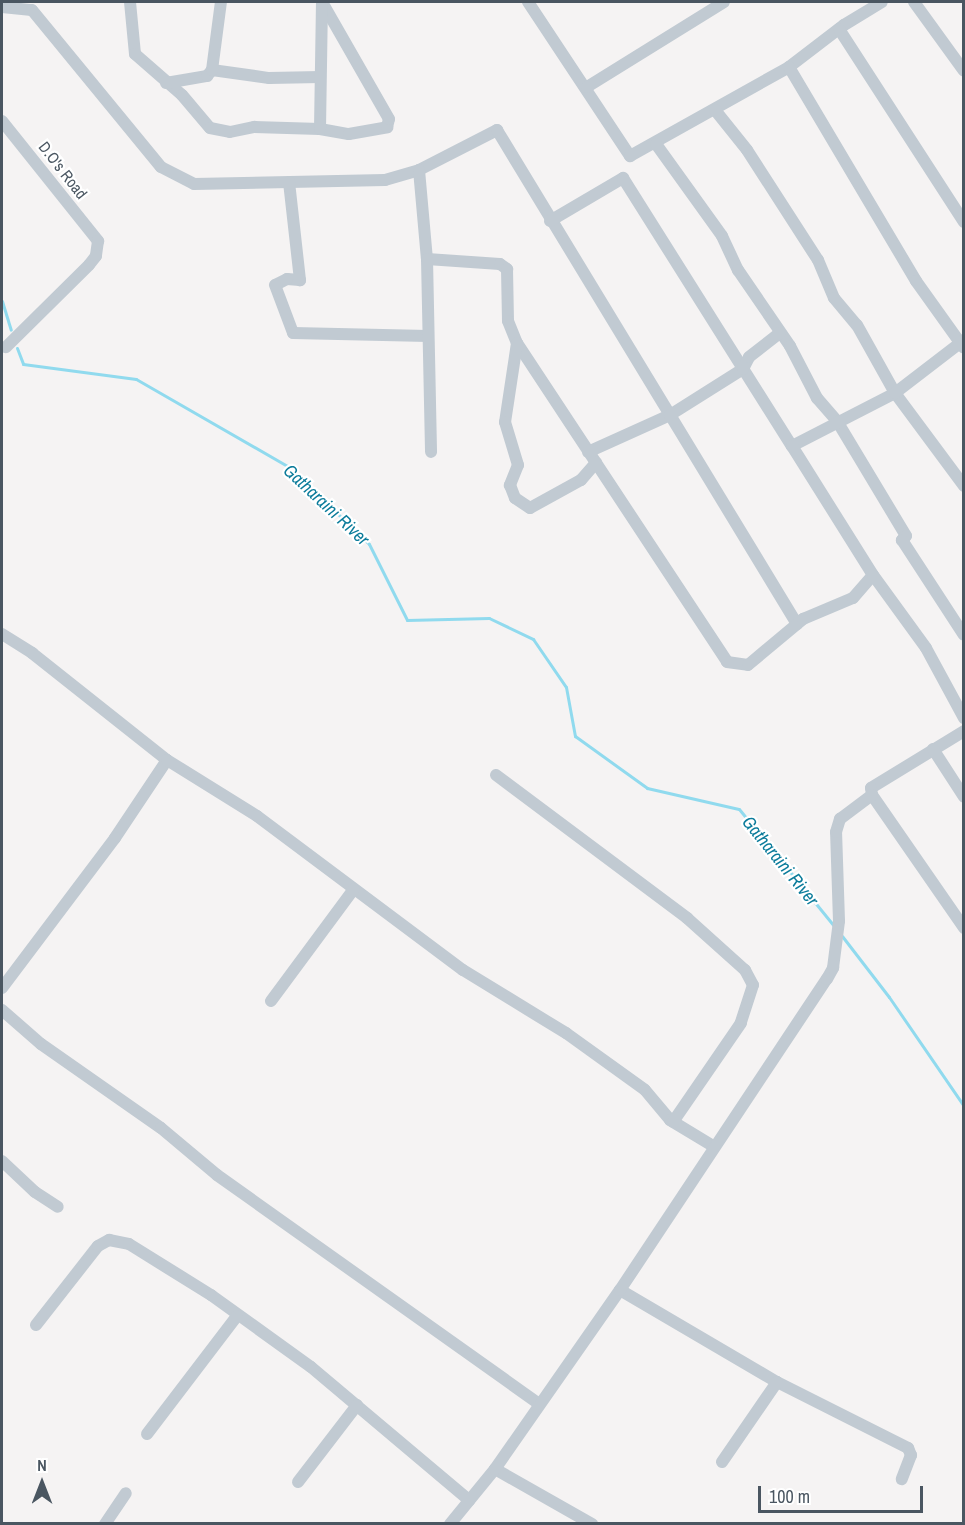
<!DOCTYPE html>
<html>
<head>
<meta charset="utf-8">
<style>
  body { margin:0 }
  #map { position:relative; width:965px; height:1525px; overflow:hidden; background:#f5f3f3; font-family:"Archivo Narrow",sans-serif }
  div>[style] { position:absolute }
  .stream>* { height:3px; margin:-1.5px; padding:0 1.5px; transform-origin:1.5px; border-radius:1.5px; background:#90daee }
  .minor>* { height:12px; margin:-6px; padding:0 6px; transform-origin:6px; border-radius:6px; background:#c1cad2 }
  span { translate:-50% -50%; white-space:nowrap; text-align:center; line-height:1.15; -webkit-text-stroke:4.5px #fff; paint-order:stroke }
  .street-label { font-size:16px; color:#4a5661 }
  .water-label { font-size:18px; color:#0c7c9b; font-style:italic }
  .frame { position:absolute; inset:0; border:3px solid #4a5661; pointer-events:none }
  .north { position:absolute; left:12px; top:1453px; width:60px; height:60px; -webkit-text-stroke:4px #fff; paint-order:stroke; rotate:0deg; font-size:16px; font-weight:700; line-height:24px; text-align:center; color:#4a5661 }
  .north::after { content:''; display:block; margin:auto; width:21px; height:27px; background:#4a5661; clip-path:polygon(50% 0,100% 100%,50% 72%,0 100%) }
  .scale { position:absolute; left:758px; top:1486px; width:165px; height:27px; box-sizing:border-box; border:3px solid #4a5661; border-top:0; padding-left:8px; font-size:18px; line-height:21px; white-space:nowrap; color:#4a5661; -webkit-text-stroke:4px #fff; paint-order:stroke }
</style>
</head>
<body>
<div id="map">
  <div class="stream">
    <i style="left:2px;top:301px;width:30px;rotate:73deg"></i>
    <i style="left:17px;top:348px;width:17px;rotate:69deg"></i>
    <i style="left:23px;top:364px;width:114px;rotate:7.6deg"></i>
    <i style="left:136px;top:379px;width:177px;rotate:29.9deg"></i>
    <i style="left:289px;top:467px;width:111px;rotate:43.9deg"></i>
    <i style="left:369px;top:544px;width:85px;rotate:63.4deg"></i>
    <i style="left:407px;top:620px;width:82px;rotate:-1.4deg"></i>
    <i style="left:489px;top:618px;width:49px;rotate:25.5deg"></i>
    <i style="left:533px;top:639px;width:58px;rotate:55.5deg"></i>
    <i style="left:566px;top:687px;width:50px;rotate:79.6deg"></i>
    <i style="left:575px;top:736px;width:89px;rotate:35.8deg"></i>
    <i style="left:647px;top:788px;width:94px;rotate:12.9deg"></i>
    <i style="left:739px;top:809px;width:151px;rotate:50.9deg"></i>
    <i style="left:842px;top:936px;width:77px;rotate:52.4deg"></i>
    <i style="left:889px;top:997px;width:132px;rotate:55.5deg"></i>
  </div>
  <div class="minor">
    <i style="left:130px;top:2px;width:52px;rotate:84.5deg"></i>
    <i style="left:135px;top:54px;width:62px;rotate:41.1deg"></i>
    <i style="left:182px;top:95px;width:43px;rotate:49.7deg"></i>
    <i style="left:210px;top:128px;width:20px;rotate:11deg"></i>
    <i style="left:230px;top:132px;width:25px;rotate:-12deg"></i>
    <i style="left:254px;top:127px;width:66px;rotate:1.7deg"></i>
    <i style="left:320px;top:129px;width:29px;rotate:10deg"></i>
    <i style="left:349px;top:134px;width:39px;rotate:-10deg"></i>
    <i style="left:387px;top:127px;width:8px;rotate:-76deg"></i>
    <i style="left:389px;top:119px;width:135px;rotate:-119.8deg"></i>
    <i style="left:528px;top:2px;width:185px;rotate:56.5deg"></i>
    <i style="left:630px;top:156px;width:182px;rotate:-29.2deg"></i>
    <i style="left:789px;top:67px;width:69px;rotate:-37.4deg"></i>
    <i style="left:844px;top:25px;width:44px;rotate:-31.2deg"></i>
    <i style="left:914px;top:2px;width:85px;rotate:54.1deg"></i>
    <i style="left:2px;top:7px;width:30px;rotate:6deg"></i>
    <i style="left:32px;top:10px;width:203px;rotate:50.6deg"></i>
    <i style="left:161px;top:167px;width:37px;rotate:27deg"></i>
    <i style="left:194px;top:184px;width:191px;rotate:-1.2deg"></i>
    <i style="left:385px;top:180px;width:35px;rotate:-16deg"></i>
    <i style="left:419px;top:170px;width:88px;rotate:-27.1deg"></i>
    <i style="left:497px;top:130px;width:578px;rotate:58.73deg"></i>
    <i style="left:839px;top:29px;width:230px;rotate:57.1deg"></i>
    <i style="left:789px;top:67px;width:249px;rotate:59.3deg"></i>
    <i style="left:916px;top:281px;width:82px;rotate:54.4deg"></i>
    <i style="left:212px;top:70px;width:58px;rotate:8deg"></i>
    <i style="left:269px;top:78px;width:51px;rotate:-1.1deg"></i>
    <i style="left:166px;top:83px;width:42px;rotate:-9.7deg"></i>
    <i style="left:207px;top:76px;width:8px;rotate:-50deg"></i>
    <i style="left:212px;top:70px;width:69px;rotate:-82.5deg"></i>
    <i style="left:587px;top:87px;width:161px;rotate:-31.8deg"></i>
    <i style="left:715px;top:110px;width:51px;rotate:51.3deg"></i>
    <i style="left:747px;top:150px;width:131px;rotate:57.2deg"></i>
    <i style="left:818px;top:260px;width:41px;rotate:67.2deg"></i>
    <i style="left:834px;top:298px;width:35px;rotate:50deg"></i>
    <i style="left:857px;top:325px;width:78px;rotate:60.8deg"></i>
    <i style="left:895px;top:393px;width:116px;rotate:53.4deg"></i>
    <i style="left:2px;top:121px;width:154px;rotate:51.3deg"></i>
    <i style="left:98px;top:241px;width:15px;rotate:98deg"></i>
    <i style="left:96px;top:256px;width:11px;rotate:128deg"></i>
    <i style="left:89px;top:265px;width:117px;rotate:135.3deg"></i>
    <i style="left:320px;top:129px;width:125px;rotate:-89.1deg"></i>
    <i style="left:656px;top:144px;width:113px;rotate:54.3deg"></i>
    <i style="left:722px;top:236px;width:38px;rotate:65deg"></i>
    <i style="left:738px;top:270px;width:92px;rotate:55.6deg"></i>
    <i style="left:790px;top:346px;width:59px;rotate:62.6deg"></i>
    <i style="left:817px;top:398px;width:30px;rotate:49deg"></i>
    <i style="left:837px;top:421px;width:134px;rotate:59deg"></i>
    <i style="left:906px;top:536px;width:6px;rotate:135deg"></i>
    <i style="left:902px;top:540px;width:113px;rotate:56.9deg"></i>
    <i style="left:419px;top:170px;width:89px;rotate:84.9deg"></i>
    <i style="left:427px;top:259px;width:73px;rotate:3.9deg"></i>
    <i style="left:500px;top:264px;width:9px;rotate:36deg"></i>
    <i style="left:507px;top:269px;width:52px;rotate:88.9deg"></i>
    <i style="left:508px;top:321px;width:24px;rotate:68deg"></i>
    <i style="left:517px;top:343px;width:382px;rotate:56.6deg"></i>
    <i style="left:727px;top:662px;width:21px;rotate:8deg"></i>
    <i style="left:748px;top:665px;width:72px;rotate:-39.9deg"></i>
    <i style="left:803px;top:619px;width:54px;rotate:-22.8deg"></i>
    <i style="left:853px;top:598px;width:30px;rotate:-49deg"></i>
    <i style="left:289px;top:182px;width:99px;rotate:83.6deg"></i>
    <i style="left:300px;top:280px;width:13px;rotate:-176deg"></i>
    <i style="left:287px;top:279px;width:13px;rotate:153deg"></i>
    <i style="left:275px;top:285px;width:51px;rotate:69.4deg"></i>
    <i style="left:293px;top:333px;width:135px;rotate:1.3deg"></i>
    <i style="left:550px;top:221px;width:85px;rotate:-30.5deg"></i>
    <i style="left:623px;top:178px;width:317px;rotate:57.8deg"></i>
    <i style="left:792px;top:446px;width:116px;rotate:-27.2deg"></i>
    <i style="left:895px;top:393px;width:87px;rotate:-37.5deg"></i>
    <i style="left:427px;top:259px;width:193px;rotate:88.8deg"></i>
    <i style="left:517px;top:343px;width:80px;rotate:98.6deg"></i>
    <i style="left:505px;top:422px;width:45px;rotate:73.2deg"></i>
    <i style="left:518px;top:465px;width:22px;rotate:112deg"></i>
    <i style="left:510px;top:485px;width:14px;rotate:69deg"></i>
    <i style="left:515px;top:498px;width:18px;rotate:34deg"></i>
    <i style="left:530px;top:508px;width:58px;rotate:-28.8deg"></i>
    <i style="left:581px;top:480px;width:23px;rotate:-49deg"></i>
    <i style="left:792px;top:446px;width:152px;rotate:57.9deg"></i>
    <i style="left:873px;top:575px;width:90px;rotate:54deg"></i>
    <i style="left:926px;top:648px;width:80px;rotate:61.5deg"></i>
    <i style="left:588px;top:452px;width:90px;rotate:-24.3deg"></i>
    <i style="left:670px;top:415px;width:86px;rotate:-32.2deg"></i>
    <i style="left:743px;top:369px;width:13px;rotate:-63deg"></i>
    <i style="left:749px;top:357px;width:39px;rotate:-38deg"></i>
    <i style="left:2px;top:634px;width:36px;rotate:32deg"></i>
    <i style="left:32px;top:653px;width:172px;rotate:38.4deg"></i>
    <i style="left:167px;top:760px;width:94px;rotate:123.7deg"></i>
    <i style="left:115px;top:838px;width:188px;rotate:127deg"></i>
    <i style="left:964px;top:731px;width:109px;rotate:148.5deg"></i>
    <i style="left:871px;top:788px;width:7px;rotate:82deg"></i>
    <i style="left:872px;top:795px;width:162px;rotate:55.3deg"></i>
    <i style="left:933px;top:749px;width:57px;rotate:57.1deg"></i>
    <i style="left:167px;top:760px;width:106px;rotate:31.9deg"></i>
    <i style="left:257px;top:816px;width:257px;rotate:36.8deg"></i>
    <i style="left:463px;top:970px;width:121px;rotate:31.5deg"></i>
    <i style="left:566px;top:1033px;width:97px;rotate:35.8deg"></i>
    <i style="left:645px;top:1090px;width:39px;rotate:50deg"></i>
    <i style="left:670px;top:1120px;width:50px;rotate:31.2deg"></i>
    <i style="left:496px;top:775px;width:239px;rotate:36.8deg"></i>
    <i style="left:687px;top:918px;width:78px;rotate:41.9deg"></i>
    <i style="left:745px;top:970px;width:17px;rotate:62deg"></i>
    <i style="left:753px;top:985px;width:40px;rotate:108deg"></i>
    <i style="left:741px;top:1023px;width:120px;rotate:124.5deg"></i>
    <i style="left:271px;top:1001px;width:139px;rotate:-53.5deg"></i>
    <i style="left:2px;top:1010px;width:52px;rotate:41.1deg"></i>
    <i style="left:41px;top:1044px;width:146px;rotate:35deg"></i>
    <i style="left:161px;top:1128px;width:73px;rotate:40deg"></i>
    <i style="left:217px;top:1175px;width:395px;rotate:35.4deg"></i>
    <i style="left:2px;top:1161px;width:45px;rotate:43.2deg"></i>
    <i style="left:35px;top:1192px;width:27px;rotate:33deg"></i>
    <i style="left:620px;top:1290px;width:182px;rotate:30.4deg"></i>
    <i style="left:777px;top:1382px;width:147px;rotate:26.7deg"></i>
    <i style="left:908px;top:1448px;width:8px;rotate:67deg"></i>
    <i style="left:911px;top:1455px;width:26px;rotate:111deg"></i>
    <i style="left:36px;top:1325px;width:100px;rotate:-51.9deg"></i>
    <i style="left:98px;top:1246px;width:13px;rotate:-29deg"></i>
    <i style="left:109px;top:1240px;width:20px;rotate:11deg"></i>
    <i style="left:129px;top:1244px;width:97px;rotate:31.9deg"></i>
    <i style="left:211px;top:1295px;width:123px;rotate:35.8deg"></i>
    <i style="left:311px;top:1367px;width:207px;rotate:40.1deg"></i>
    <i style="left:147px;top:1434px;width:148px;rotate:-52.7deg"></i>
    <i style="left:722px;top:1462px;width:97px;rotate:-55.5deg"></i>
    <i style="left:495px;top:1469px;width:112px;rotate:29.6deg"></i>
    <i style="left:298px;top:1482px;width:97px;rotate:-52.5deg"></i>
    <i style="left:105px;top:1524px;width:37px;rotate:-56deg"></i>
    <i style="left:450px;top:1524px;width:71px;rotate:-50.7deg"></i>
    <i style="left:495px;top:1469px;width:218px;rotate:-55.1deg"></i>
    <i style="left:620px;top:1290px;width:374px;rotate:-56.4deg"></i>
    <i style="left:827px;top:979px;width:13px;rotate:-61deg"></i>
    <i style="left:833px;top:968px;width:47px;rotate:-82.7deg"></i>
    <i style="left:839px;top:921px;width:89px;rotate:-91.9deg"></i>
    <i style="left:836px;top:832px;width:14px;rotate:-73deg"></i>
    <i style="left:840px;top:819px;width:40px;rotate:-37deg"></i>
  </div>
  <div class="street-label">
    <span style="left:63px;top:170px;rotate:52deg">D.O's Road</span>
  </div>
  <div class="water-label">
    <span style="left:326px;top:505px;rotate:43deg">Gatharaini River</span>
    <span style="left:780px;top:861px;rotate:51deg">Gatharaini River</span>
  </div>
  <div class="frame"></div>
  <div class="north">N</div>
  <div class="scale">100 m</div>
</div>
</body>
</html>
